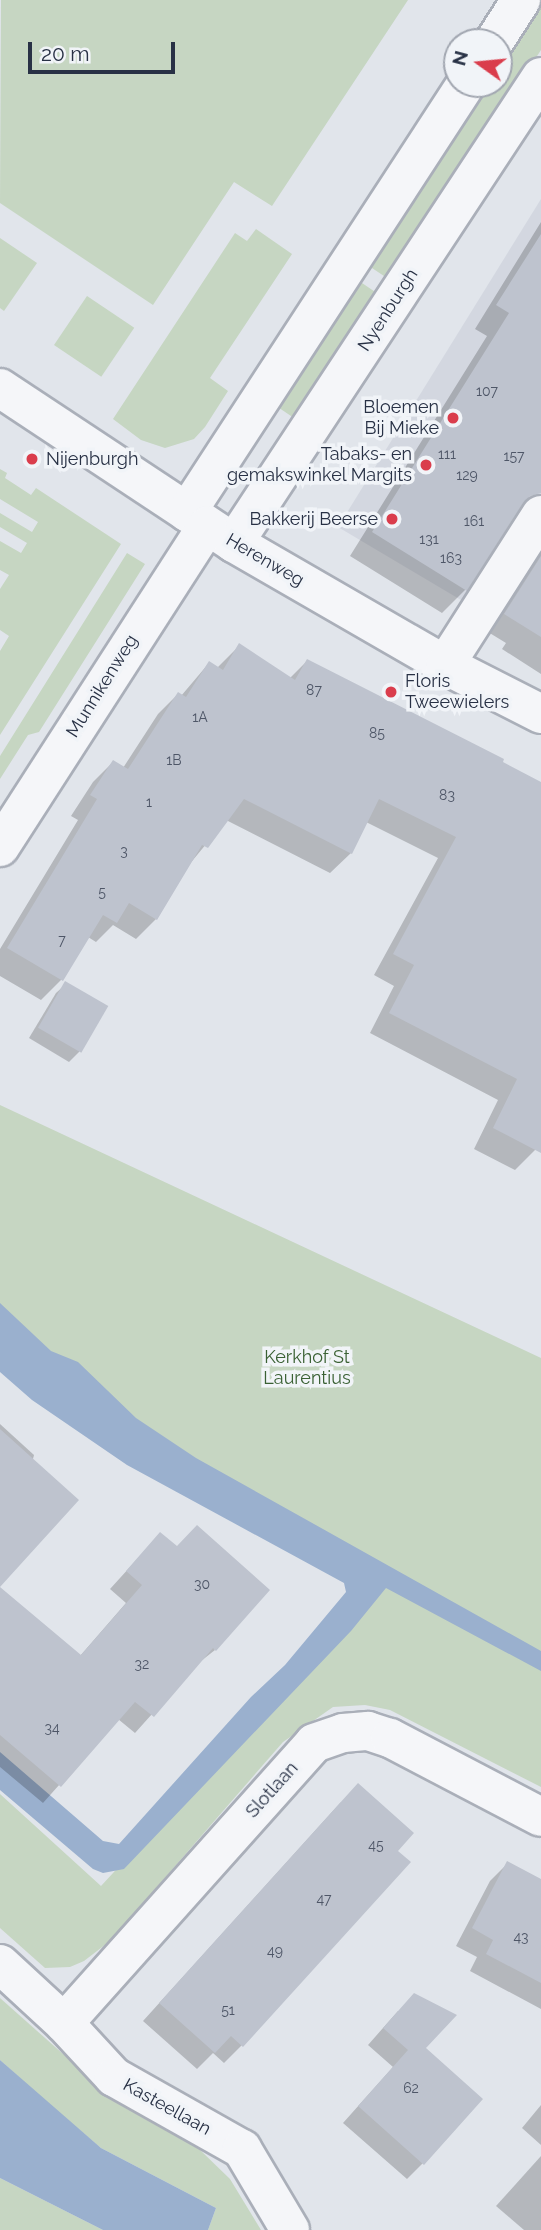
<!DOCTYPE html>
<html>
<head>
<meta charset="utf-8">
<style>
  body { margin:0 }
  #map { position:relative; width:541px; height:2230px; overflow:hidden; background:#e1e5eb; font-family:Raleway,sans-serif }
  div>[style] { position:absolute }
  .built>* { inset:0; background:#d3d7e0 }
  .green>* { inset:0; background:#c6d6c2; transform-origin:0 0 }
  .water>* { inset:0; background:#9ab0ce }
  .shadow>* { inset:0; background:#0003 }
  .building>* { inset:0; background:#bec3ce; transform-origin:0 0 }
  .roads { filter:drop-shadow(2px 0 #aaafb9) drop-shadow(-2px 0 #aaafb9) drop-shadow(0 2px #aaafb9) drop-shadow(0 -2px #aaafb9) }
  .minor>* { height:38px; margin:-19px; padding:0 19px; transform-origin:19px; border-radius:19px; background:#f5f6f9 }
  .dots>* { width:19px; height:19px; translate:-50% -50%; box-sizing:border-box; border:4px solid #f1f4f8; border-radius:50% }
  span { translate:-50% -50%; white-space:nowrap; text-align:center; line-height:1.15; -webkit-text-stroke:7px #f1f4f8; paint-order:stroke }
  .number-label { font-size:14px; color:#4e5667 }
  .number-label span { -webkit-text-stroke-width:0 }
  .street-label { font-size:18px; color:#283145 }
  .poi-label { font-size:18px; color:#283145 }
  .right { translate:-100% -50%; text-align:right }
  .left { translate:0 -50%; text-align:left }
  .park-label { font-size:18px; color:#3a6134 }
  .north { position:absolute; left:443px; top:28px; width:70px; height:70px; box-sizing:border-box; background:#f1f4f8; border:2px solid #a1a6b0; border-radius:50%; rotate:285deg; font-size:19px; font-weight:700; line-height:28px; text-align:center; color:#283145 }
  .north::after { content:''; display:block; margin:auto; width:24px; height:32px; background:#da3d4c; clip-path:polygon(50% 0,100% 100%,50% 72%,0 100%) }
  .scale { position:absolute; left:28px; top:42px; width:147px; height:32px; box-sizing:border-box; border:4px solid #283145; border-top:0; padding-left:9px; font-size:21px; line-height:24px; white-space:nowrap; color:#283145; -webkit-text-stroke:5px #f1f4f8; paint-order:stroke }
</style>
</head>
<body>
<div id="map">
  <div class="built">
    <i style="clip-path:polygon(541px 199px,541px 538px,493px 619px,338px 527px)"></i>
  </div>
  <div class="green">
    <i style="clip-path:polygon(1px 0,408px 0,272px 206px,234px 182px,153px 305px,0 203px)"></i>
    <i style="clip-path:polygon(541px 4px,541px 50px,390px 280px,369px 266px,489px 84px,499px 84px,499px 68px)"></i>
    <i style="clip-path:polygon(256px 229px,292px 254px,210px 378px,228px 391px,205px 427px,194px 439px,165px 448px,141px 440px,113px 419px,235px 233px,247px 241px)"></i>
    <i style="clip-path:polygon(0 238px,37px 263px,4px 311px,0 308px)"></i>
    <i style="left:359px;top:281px;width:25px;height:150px;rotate:34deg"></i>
    <i style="left:87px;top:296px;width:57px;height:59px;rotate:34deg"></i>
    <i style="clip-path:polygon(0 469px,7px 473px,5px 478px,31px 495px,36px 488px,121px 544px,0 735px,0 651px,9px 636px,0 630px,0 589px,9px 575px,0 570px,0 541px,21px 553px,27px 543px,0 527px,0 513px,32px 532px,38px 522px,0 499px)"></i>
    <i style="clip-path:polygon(127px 553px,145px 564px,39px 732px,28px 735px,0 779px,0 756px)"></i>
    <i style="clip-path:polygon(0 1105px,541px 1358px,541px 1787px,390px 1710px,365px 1705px,333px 1707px,283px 1742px,110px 1941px,84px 1961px,70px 1967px,45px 1968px,0 1928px,0 1794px,101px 1886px,383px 1581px,0 1358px)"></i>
    <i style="clip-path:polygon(0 1998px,108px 2094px,197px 2147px,230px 2179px,261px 2230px,208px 2230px,216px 2208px,101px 2148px,49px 2104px,0 2060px)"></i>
    <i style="clip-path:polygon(0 2178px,103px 2230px,0 2230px)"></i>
  </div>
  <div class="water">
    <i style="clip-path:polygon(0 1303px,51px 1351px,78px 1362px,136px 1418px,196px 1458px,541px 1651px,541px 1671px,386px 1588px,351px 1631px,124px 1869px,103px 1873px,93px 1869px,0 1790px,0 1752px,103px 1841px,119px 1844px,251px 1697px,285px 1665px,346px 1592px,344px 1583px,127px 1465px,32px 1400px,0 1372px)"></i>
    <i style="clip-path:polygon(0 2060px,101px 2148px,216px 2208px,208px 2230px,103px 2230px,0 2178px)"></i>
  </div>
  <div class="shadow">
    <i style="clip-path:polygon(541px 222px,541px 465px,465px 590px,442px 613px,350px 556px,487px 336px,475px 329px)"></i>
    <i style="clip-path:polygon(541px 552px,541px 674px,502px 649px,506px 643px,488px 632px)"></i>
    <i style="clip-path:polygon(239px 646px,289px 679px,307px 661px,541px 783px,541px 1138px,535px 1150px,515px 1170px,474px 1149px,498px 1100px,370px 1033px,394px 986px,374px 975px,438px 858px,366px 822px,351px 853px,330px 873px,226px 820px,188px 866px,156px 919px,136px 939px,113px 925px,96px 942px,88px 937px,61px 980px,41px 1000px,0 976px,0 949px,78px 820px,71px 816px,93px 782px,113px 762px,123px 768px,158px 714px,178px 694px,181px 696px,209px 663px,217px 668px)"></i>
    <i style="clip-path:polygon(66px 984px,106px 1007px,79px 1052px,69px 1062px,29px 1038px,56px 993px)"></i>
    <i style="clip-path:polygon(0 1424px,34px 1455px,0 1584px)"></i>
    <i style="clip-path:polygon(160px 1534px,215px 1650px,196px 1665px,135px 1733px,118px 1719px,43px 1803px,0 1767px,0 1596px,80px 1656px,126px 1603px,110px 1589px)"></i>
    <i style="clip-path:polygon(341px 1802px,242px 2045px,224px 2063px,213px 2053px,197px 2069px,143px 2021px)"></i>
    <i style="clip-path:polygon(508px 1863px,541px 1881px,541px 2009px,470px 1971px,477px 1957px,456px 1946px,490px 1881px)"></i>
    <i style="clip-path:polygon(398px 2011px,424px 2048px,423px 2163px,407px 2179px,343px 2123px,393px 2067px,368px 2045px)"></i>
    <i style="clip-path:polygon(541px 2105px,541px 2145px,522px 2128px)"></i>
    <i style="clip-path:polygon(541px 2156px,541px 2230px,524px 2230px,496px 2206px)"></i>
  </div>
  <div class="building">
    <i style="clip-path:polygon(541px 234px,541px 493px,530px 496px,523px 503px,467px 591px,372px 532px,509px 313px,496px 305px)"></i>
    <i style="clip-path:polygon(541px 556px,541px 637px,504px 614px)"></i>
    <i style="clip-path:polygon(239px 643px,295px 680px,307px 659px,504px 759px,503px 762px,541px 782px,541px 1153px,493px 1128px,517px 1079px,389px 1013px,414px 965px,393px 954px,456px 837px,379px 799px,352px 854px,244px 799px,208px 848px,202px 845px,157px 920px,129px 903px,117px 923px,103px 915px,63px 981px,7px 948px,97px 799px,90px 795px,113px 760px,128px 769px,178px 692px,186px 697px,209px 661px,223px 670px)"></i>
    <i style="left:65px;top:981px;width:50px;height:54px;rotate:30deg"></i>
    <i style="clip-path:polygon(0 1429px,79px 1500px,0 1587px,81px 1655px,142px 1585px,126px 1571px,160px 1532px,177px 1546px,197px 1525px,270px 1590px,216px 1651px,213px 1648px,154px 1717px,135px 1702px,61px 1787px,0 1735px)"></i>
    <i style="clip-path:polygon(358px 1783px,414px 1833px,398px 1851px,411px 1862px,243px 2047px,231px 2036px,215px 2053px,159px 2003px)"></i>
    <i style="clip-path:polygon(507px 1861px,541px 1879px,541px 1983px,486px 1954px,493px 1940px,472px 1928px)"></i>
    <i style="clip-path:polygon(414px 1993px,457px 2015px,426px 2048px,483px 2099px,424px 2165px,358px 2106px,408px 2050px,383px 2028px)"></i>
  </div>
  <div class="roads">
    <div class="minor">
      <i style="left:494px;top:42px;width:50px;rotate:-57.3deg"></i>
      <i style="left:0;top:388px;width:281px;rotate:33.5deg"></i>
      <i style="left:234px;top:543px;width:244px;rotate:30deg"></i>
      <i style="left:445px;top:665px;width:108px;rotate:27deg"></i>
      <i style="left:187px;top:512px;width:511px;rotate:-56.9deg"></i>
      <i style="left:234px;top:543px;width:558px;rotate:-56.62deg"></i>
      <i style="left:445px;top:665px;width:178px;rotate:-57.4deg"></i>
      <i style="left:0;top:847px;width:382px;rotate:-57.2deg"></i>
      <i style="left:0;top:1964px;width:87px;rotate:42.7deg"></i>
      <i style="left:64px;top:2023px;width:74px;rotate:47.2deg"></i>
      <i style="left:114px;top:2077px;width:147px;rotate:29.4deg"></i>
      <i style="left:242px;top:2149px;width:94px;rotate:59.3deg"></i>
      <i style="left:64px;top:2023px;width:375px;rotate:-48.2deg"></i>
      <i style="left:314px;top:1743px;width:31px;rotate:-19deg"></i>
      <i style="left:343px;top:1733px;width:25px;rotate:-5deg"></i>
      <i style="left:368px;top:1731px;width:23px;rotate:18deg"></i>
      <i style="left:390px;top:1738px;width:170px;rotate:27.6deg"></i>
    </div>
  </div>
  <div class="dots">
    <i style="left:453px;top:418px;background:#da3d4c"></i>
    <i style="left:32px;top:459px;background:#da3d4c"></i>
    <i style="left:426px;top:465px;background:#da3d4c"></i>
    <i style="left:392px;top:519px;background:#da3d4c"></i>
    <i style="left:391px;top:692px;background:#da3d4c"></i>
  </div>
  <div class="number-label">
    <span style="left:487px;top:391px">107</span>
    <span style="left:447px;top:454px">111</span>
    <span style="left:514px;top:456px">157</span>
    <span style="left:467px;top:475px">129</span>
    <span style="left:474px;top:521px">161</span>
    <span style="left:429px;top:539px">131</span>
    <span style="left:451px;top:558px">163</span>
    <span style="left:314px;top:690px">87</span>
    <span style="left:200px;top:717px">1A</span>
    <span style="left:377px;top:733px">85</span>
    <span style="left:174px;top:760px">1B</span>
    <span style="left:447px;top:795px">83</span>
    <span style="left:149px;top:802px">1</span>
    <span style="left:124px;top:851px">3</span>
    <span style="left:102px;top:892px">5</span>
    <span style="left:62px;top:940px">7</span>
    <span style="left:202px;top:1584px">30</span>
    <span style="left:142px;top:1664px">32</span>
    <span style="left:52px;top:1728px">34</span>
    <span style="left:376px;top:1845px">45</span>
    <span style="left:324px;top:1899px">47</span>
    <span style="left:521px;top:1937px">43</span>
    <span style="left:275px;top:1951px">49</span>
    <span style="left:228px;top:2010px">51</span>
    <span style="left:411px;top:2088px">62</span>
  </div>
  <div class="street-label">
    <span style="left:388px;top:310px;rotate:-57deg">Nyenburgh</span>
    <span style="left:265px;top:560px;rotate:30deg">Herenweg</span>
    <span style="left:102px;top:686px;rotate:-58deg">Munnikenweg</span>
    <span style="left:272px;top:1790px;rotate:-48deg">Slotlaan</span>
    <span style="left:167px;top:2107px;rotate:29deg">Kasteellaan</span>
  </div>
  <div class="poi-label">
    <span class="right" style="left:439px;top:418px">Bloemen<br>Bij Mieke</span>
    <span class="right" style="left:412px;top:465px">Tabaks- en<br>gemakswinkel Margits</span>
    <span class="left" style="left:46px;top:459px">Nijenburgh</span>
    <span class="right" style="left:378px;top:519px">Bakkerij Beerse</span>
    <span class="left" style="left:405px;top:692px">Floris<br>Tweewielers</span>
  </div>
  <div class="park-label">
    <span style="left:307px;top:1368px">Kerkhof St<br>Laurentius</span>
  </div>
  <div class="north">N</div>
  <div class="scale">20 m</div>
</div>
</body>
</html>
